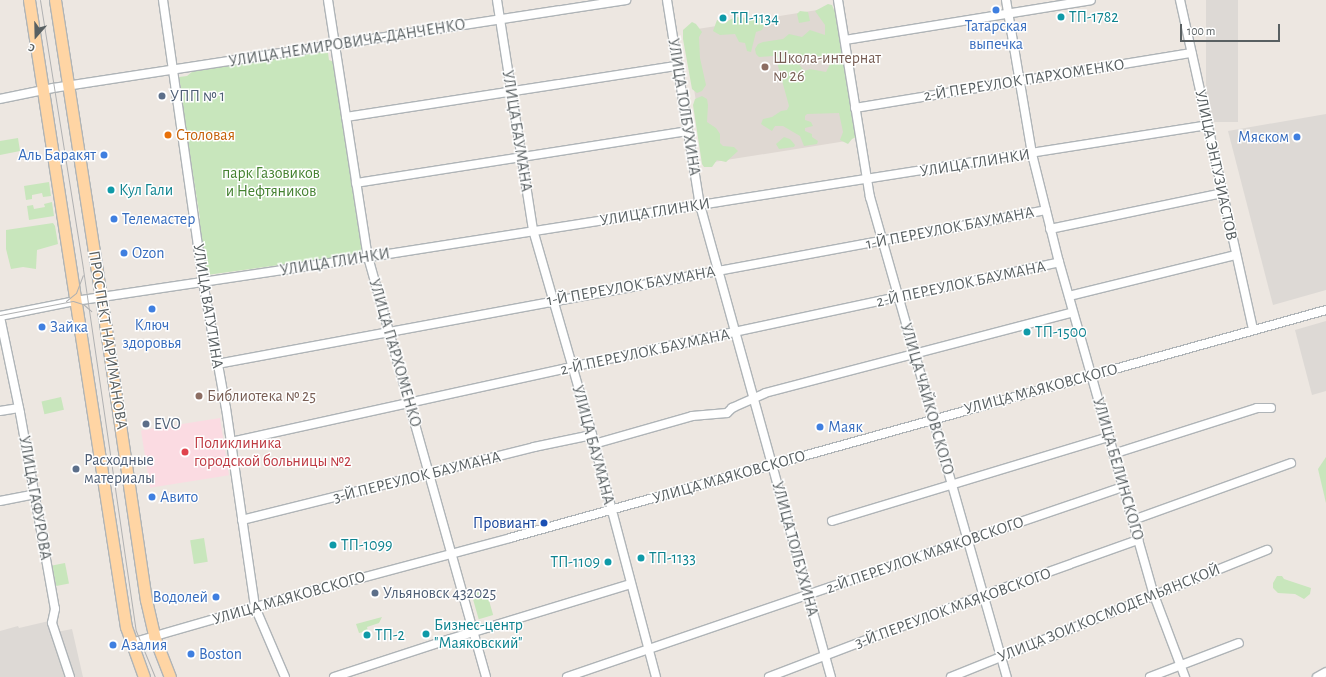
<!DOCTYPE html>
<html>
<head>
<meta charset="utf-8">
<style>
  body { margin:0 }
  #map { position:relative; width:1326px; height:677px; overflow:hidden; background:#ede7e1; font-family:"Alegreya Sans",sans-serif }
  div>[style] { position:absolute }
  .industrial>* { inset:0; background:#ddd9d5; transform-origin:0 0 }
  .education>* { inset:0; background:#dfd8d2; transform-origin:0 0 }
  .medical>* { inset:0; background:#fbdbe2; transform-origin:0 0 }
  .green>* { inset:0; background:#c8e6bc; transform-origin:0 0 }
  .roads { filter:drop-shadow(1px 0 #afb4b7) drop-shadow(-1px 0 #afb4b7) drop-shadow(0 1px #afb4b7) drop-shadow(0 -1px #afb4b7) }
  .minor>* { height:8px; margin:-4px; padding:0 4px; transform-origin:4px; border-radius:4px; background:#fff }
  .major>* { height:11px; margin:-5.5px; padding:0 5.5px; transform-origin:5.5px; border-radius:5.5px; background:#ffd5a4 }
  .tram>* { height:1px; margin:-0.5px; padding:0 0.5px; transform-origin:0.5px; border-radius:0.5px; background:#b0b1b2 }
  .dots>* { width:11px; height:11px; translate:-50% -50%; box-sizing:border-box; border:2px solid #fff; border-radius:50% }
  span { translate:-50% -50%; white-space:nowrap; text-align:center; line-height:1.15; -webkit-text-stroke:3px #fff; paint-order:stroke }
  .culture-label { font-size:16px; color:#0d838f }
  .left { translate:0 -50%; text-align:left }
  .right { translate:-100% -50%; text-align:right }
  .shop-label { font-size:16px; color:#366cbe }
  .street-label { font-size:16px; color:#596062 }
  .education-label { font-size:16px; color:#785e54 }
  .service-label { font-size:16px; color:#4e5e75 }
  .food-label { font-size:16px; color:#c56008 }
  .park-label { font-size:16px; color:#458231 }
  .health-label { font-size:16px; color:#be3a42 }
  .transit-label { font-size:16px; color:#164399 }
  .north { position:absolute; left:16px; top:16px; width:40px; height:40px; -webkit-text-stroke:3px #fff; paint-order:stroke; rotate:200deg; font-size:11px; font-weight:700; line-height:16px; text-align:center; color:#596062 }
  .north::after { content:''; display:block; margin:auto; width:14px; height:18px; background:#596062; clip-path:polygon(50% 0,100% 100%,50% 72%,0 100%) }
  .scale { position:absolute; left:1180px; top:24px; width:100px; height:18px; box-sizing:border-box; border:2px solid #596062; border-top:0; padding-left:5px; font-size:12px; line-height:14px; white-space:nowrap; color:#596062; -webkit-text-stroke:3px #fff; paint-order:stroke }
</style>
</head>
<body>
<div id="map">
  <div class="industrial">
    <i style="left:1206px;top:0;width:32px;height:122px"></i>
    <i style="clip-path:polygon(1326px 114px,1326px 290px,1273px 305px,1228px 131px)"></i>
    <i style="clip-path:polygon(1326px 321px,1326px 391px,1312px 395px,1295px 330px)"></i>
    <i style="clip-path:polygon(49px 621px,52px 633px,72px 629px,83px 677px,0 677px,0 631px,18px 626px,19px 628px)"></i>
  </div>
  <div class="education">
    <i style="left:830px;top:8px;width:134px;height:147px;rotate:81deg"></i>
  </div>
  <div class="medical">
    <i style="left:220px;top:418px;width:58px;height:80px;rotate:81deg"></i>
  </div>
  <div class="green">
    <i style="clip-path:polygon(evenodd,828px 4px,832px 5px,834px 10px,838px 12px,858px 136px,852px 139px,848px 144px,840px 140px,843px 132px,839px 113px,807px 114px,805px 116px,805px 120px,811px 122px,813px 126px,805px 128px,805px 131px,812px 134px,812px 137px,818px 141px,817px 144px,804px 146px,800px 136px,783px 126px,775px 126px,772px 131px,761px 124px,763px 119px,772px 117px,781px 111px,787px 110px,789px 106px,778px 66px,778px 57px,774px 56px,759px 57px,756px 54px,755px 49px,758px 44px,763px 42px,783px 39px,789px 34px,802px 37px,810px 30px,825px 35px,825px 25px,815px 11px,828px 4px,793px 56px,804px 58px,821px 56px,830px 64px,826px 72px,810px 69px,805px 71px,793px 58px,793px 56px)"></i>
    <i style="clip-path:polygon(800px 11px,808px 12px,810px 21px,799px 23px,797px 14px)"></i>
    <i style="clip-path:polygon(761px 14px,765px 18px,764px 26px,762px 30px,756px 32px,751px 52px,747px 51px,745px 43px,739px 42px,735px 34px,720px 35px,713px 31px,717px 20px,726px 22px,735px 17px,748px 18px)"></i>
    <i style="clip-path:polygon(692px 22px,696px 24px,702px 32px,699px 37px,700px 58px,706px 85px,702px 91px,697px 93px,692px 89px,683px 39px,683px 30px)"></i>
    <i style="clip-path:polygon(318px 52px,328px 53px,329px 60px,334px 62px,364px 251px,359px 254px,207px 275px,204px 271px,205px 262px,198px 224px,200px 218px,181px 100px,182px 95px,179px 77px,187px 76px,193px 71px)"></i>
    <i style="clip-path:polygon(702px 96px,707px 99px,708px 105px,707px 122px,716px 128px,720px 134px,720px 143px,723px 146px,734px 147px,738px 151px,726px 162px,717px 160px,712px 167px,704px 167px,702px 164px,693px 105px,695px 99px)"></i>
    <i style="clip-path:polygon(784px 137px,790px 139px,795px 145px,794px 147px,779px 149px,776px 144px)"></i>
    <i style="clip-path:polygon(18px 138px,20px 151px,0 155px,0 141px)"></i>
    <i style="clip-path:polygon(49px 182px,51px 196px,43px 197px,42px 193px,32px 195px,32px 199px,26px 200px,24px 186px)"></i>
    <i style="clip-path:polygon(52px 202px,54px 216px,29px 220px,27px 206px,33px 205px,34px 209px,45px 207px,44px 204px)"></i>
    <i style="clip-path:polygon(53px 223px,55px 226px,58px 244px,37px 250px,36px 269px,23px 267px,11px 269px,6px 249px,6px 230px)"></i>
    <i style="left:61px;top:397px;width:13px;height:20px;rotate:77deg"></i>
    <i style="clip-path:polygon(1326px 457px,1326px 503px,1318px 469px)"></i>
    <i style="left:204px;top:538px;width:24px;height:14px;rotate:81deg"></i>
    <i style="left:65px;top:563px;width:21px;height:13px;rotate:79deg"></i>
    <i style="clip-path:polygon(1277px 576px,1282px 576px,1284px 579px,1311px 588px,1310px 594px,1304px 599px,1295px 594px,1278px 593px,1273px 588px,1273px 583px)"></i>
    <i style="left:486px;top:590px;width:26px;height:15px;rotate:74deg"></i>
    <i style="clip-path:polygon(382px 617px,379px 623px,367px 627px,368px 631px,359px 633px,356px 624px)"></i>
  </div>
  <div class="roads">
    <div class="minor">
      <i style="left:163px;top:0;width:285px;rotate:81.9deg"></i>
      <i style="left:203px;top:282px;width:128px;rotate:79.7deg"></i>
      <i style="left:226px;top:408px;width:201px;rotate:81.7deg"></i>
      <i style="left:255px;top:607px;width:76px;rotate:66.8deg"></i>
      <i style="left:328px;top:0;width:260px;rotate:81.2deg"></i>
      <i style="left:368px;top:257px;width:436px;rotate:74.3deg"></i>
      <i style="left:497px;top:0;width:233px;rotate:81.1deg"></i>
      <i style="left:533px;top:230px;width:213px;rotate:73.9deg"></i>
      <i style="left:592px;top:435px;width:250px;rotate:75.2deg"></i>
      <i style="left:667px;top:0;width:208px;rotate:80.9deg"></i>
      <i style="left:700px;top:205px;width:490px;rotate:74.5deg"></i>
      <i style="left:838px;top:0;width:200px;rotate:80.8deg"></i>
      <i style="left:870px;top:197px;width:499px;rotate:74.1deg"></i>
      <i style="left:1006px;top:0;width:156px;rotate:80.4deg"></i>
      <i style="left:1032px;top:154px;width:111px;rotate:76deg"></i>
      <i style="left:1059px;top:262px;width:346px;rotate:74.1deg"></i>
      <i style="left:1154px;top:595px;width:88px;rotate:69.3deg"></i>
      <i style="left:1180px;top:0;width:338px;rotate:77.5deg"></i>
      <i style="left:845px;top:40px;width:249px;rotate:-9.2deg"></i>
      <i style="left:0;top:99px;width:54px;rotate:-11.7deg"></i>
      <i style="left:53px;top:88px;width:580px;rotate:-8.73deg"></i>
      <i style="left:855px;top:108px;width:341px;rotate:-9.3deg"></i>
      <i style="left:346px;top:117px;width:335px;rotate:-8.8deg"></i>
      <i style="left:356px;top:183px;width:336px;rotate:-8.9deg"></i>
      <i style="left:1050px;top:229px;width:177px;rotate:-11.8deg"></i>
      <i style="left:1069px;top:296px;width:172px;rotate:-13.8deg"></i>
      <i style="left:0;top:316px;width:76px;rotate:-11.3deg"></i>
      <i style="left:75px;top:301px;width:291px;rotate:-8.5deg"></i>
      <i style="left:363px;top:258px;width:855px;rotate:-8.94deg"></i>
      <i style="left:0;top:317px;width:98px;rotate:78.2deg"></i>
      <i style="left:20px;top:413px;width:199px;rotate:79.9deg"></i>
      <i style="left:55px;top:609px;width:14px;rotate:102deg"></i>
      <i style="left:52px;top:623px;width:57px;rotate:71.6deg"></i>
      <i style="left:217px;top:364px;width:843px;rotate:-10.52deg"></i>
      <i style="left:0;top:411px;width:19px;rotate:-9deg"></i>
      <i style="left:231px;top:442px;width:348px;rotate:-12.4deg"></i>
      <i style="left:571px;top:367px;width:499px;rotate:-12.1deg"></i>
      <i style="left:594px;top:444px;width:102px;rotate:-15.9deg"></i>
      <i style="left:692px;top:416px;width:35px;rotate:-5deg"></i>
      <i style="left:727px;top:413px;width:7px;rotate:-45deg"></i>
      <i style="left:732px;top:408px;width:36px;rotate:-24deg"></i>
      <i style="left:765px;top:393px;width:318px;rotate:-14.7deg"></i>
      <i style="left:1113px;top:454px;width:151px;rotate:-17.7deg"></i>
      <i style="left:1257px;top:408px;width:14px"></i>
      <i style="left:0;top:501px;width:36px;rotate:-11deg"></i>
      <i style="left:242px;top:520px;width:301px;rotate:-14deg"></i>
      <i style="left:534px;top:447px;width:59px;rotate:-11.7deg"></i>
      <i style="left:1133px;top:520px;width:168px;rotate:-19.8deg"></i>
      <i style="left:832px;top:521px;width:288px;rotate:-16.9deg"></i>
      <i style="left:131px;top:643px;width:170px;rotate:-16.1deg"></i>
      <i style="left:294px;top:596px;width:224px;rotate:-15deg"></i>
      <i style="left:510px;top:538px;width:847px;rotate:-15.61deg"></i>
      <i style="left:334px;top:677px;width:116px;rotate:-18.1deg"></i>
      <i style="left:444px;top:641px;width:195px;rotate:-17deg"></i>
      <i style="left:567px;top:677px;width:588px;rotate:-18.87deg"></i>
      <i style="left:769px;top:677px;width:230px;rotate:-20.9deg"></i>
      <i style="left:984px;top:595px;width:164px;rotate:-19.7deg"></i>
      <i style="left:951px;top:677px;width:341px;rotate:-21.9deg"></i>
      <i style="left:1150px;top:677px;width:95px;rotate:-20.9deg"></i>
      <i style="left:1317px;top:677px;width:10px;rotate:-29deg"></i>
    </div>
    <div class="major">
      <i style="left:29px;top:0;width:634px;rotate:81.21deg"></i>
      <i style="left:126px;top:627px;width:53px;rotate:70.2deg"></i>
      <i style="left:55px;top:0;width:320px;rotate:81.2deg"></i>
      <i style="left:104px;top:316px;width:287px;rotate:81.6deg"></i>
      <i style="left:146px;top:600px;width:37px;rotate:77deg"></i>
      <i style="left:154px;top:636px;width:44px;rotate:68.7deg"></i>
    </div>
  </div>
  <div class="tram">
    <i style="left:40px;top:0;width:272px;rotate:80.9deg"></i>
    <i style="left:83px;top:269px;width:366px;rotate:81.7deg"></i>
    <i style="left:136px;top:631px;width:50px;rotate:67.6deg"></i>
    <i style="left:66px;top:301px;width:13px;rotate:-39deg"></i>
    <i style="left:76px;top:293px;width:19px;rotate:-69deg"></i>
    <i style="left:0;top:315px;width:74px;rotate:-10.9deg"></i>
    <i style="left:73px;top:301px;width:10px;rotate:17deg"></i>
    <i style="left:83px;top:304px;width:11px;rotate:41deg"></i>
  </div>
  <div class="dots">
    <i style="left:996px;top:10px;background:#3f7fe0"></i>
    <i style="left:1061px;top:17px;background:#0f9aa8"></i>
    <i style="left:723px;top:18px;background:#0f9aa8"></i>
    <i style="left:765px;top:67px;background:#8d6e63"></i>
    <i style="left:162px;top:96px;background:#5c6f8a"></i>
    <i style="left:168px;top:135px;background:#e8710a"></i>
    <i style="left:1297px;top:137px;background:#3f7fe0"></i>
    <i style="left:104px;top:155px;background:#3f7fe0"></i>
    <i style="left:111px;top:190px;background:#0f9aa8"></i>
    <i style="left:114px;top:219px;background:#3f7fe0"></i>
    <i style="left:124px;top:253px;background:#3f7fe0"></i>
    <i style="left:152px;top:309px;background:#3f7fe0"></i>
    <i style="left:42px;top:327px;background:#3f7fe0"></i>
    <i style="left:1027px;top:332px;background:#0f9aa8"></i>
    <i style="left:199px;top:396px;background:#8d6e63"></i>
    <i style="left:146px;top:424px;background:#5c6f8a"></i>
    <i style="left:820px;top:427px;background:#3f7fe0"></i>
    <i style="left:185px;top:452px;background:#e0444e"></i>
    <i style="left:76px;top:469px;background:#5c6f8a"></i>
    <i style="left:152px;top:497px;background:#3f7fe0"></i>
    <i style="left:544px;top:523px;background:#1a4fb4"></i>
    <i style="left:333px;top:545px;background:#0f9aa8"></i>
    <i style="left:641px;top:558px;background:#0f9aa8"></i>
    <i style="left:608px;top:562px;background:#0f9aa8"></i>
    <i style="left:375px;top:593px;background:#5c6f8a"></i>
    <i style="left:216px;top:597px;background:#3f7fe0"></i>
    <i style="left:426px;top:634px;background:#0f9aa8"></i>
    <i style="left:367px;top:635px;background:#0f9aa8"></i>
    <i style="left:113px;top:645px;background:#3f7fe0"></i>
    <i style="left:191px;top:654px;background:#3f7fe0"></i>
  </div>
  <div class="culture-label">
    <span class="left" style="left:1069px;top:17px">ТП-1782</span>
    <span class="left" style="left:731px;top:18px">ТП-1134</span>
    <span class="left" style="left:119px;top:190px">Кул Гали</span>
    <span class="left" style="left:1035px;top:332px">ТП-1500</span>
    <span class="left" style="left:341px;top:545px">ТП-1099</span>
    <span class="left" style="left:649px;top:558px">ТП-1133</span>
    <span class="right" style="left:600px;top:562px">ТП-1109</span>
    <span class="left" style="left:434px;top:634px">Бизнес-центр<br>"Маяковский"</span>
    <span class="left" style="left:375px;top:635px">ТП-2</span>
  </div>
  <div class="shop-label">
    <span style="left:996px;top:35px">Татарская<br>выпечка</span>
    <span class="right" style="left:1289px;top:137px">Мяском</span>
    <span class="right" style="left:96px;top:155px">Аль Баракят</span>
    <span class="left" style="left:122px;top:219px">Телемастер</span>
    <span class="left" style="left:132px;top:253px">Ozon</span>
    <span style="left:152px;top:334px">Ключ<br>здоровья</span>
    <span class="left" style="left:50px;top:327px">Зайка</span>
    <span class="left" style="left:828px;top:427px">Маяк</span>
    <span class="left" style="left:160px;top:497px">Авито</span>
    <span class="right" style="left:208px;top:597px">Водолей</span>
    <span class="left" style="left:121px;top:645px">Азалия</span>
    <span class="left" style="left:199px;top:654px">Boston</span>
  </div>
  <div class="street-label">
    <span style="left:347px;top:43px;rotate:-9deg">УЛИЦА НЕМИРОВИЧА-ДАНЧЕНКО</span>
    <span style="left:1024px;top:80px;rotate:-9deg">2-Й ПЕРЕУЛОК ПАРХОМЕНКО</span>
    <span style="left:684px;top:107px;rotate:81deg">УЛИЦА ТОЛБУХИНА</span>
    <span style="left:517px;top:131px;rotate:81deg">УЛИЦА БАУМАНА</span>
    <span style="left:975px;top:163px;rotate:-9deg">УЛИЦА ГЛИНКИ</span>
    <span style="left:1216px;top:165px;rotate:78deg">УЛИЦА ЭНТУЗИАСТОВ</span>
    <span style="left:655px;top:212px;rotate:-9deg">УЛИЦА ГЛИНКИ</span>
    <span style="left:950px;top:228px;rotate:-11deg">1-Й ПЕРЕУЛОК БАУМАНА</span>
    <span style="left:335px;top:262px;rotate:-9deg">УЛИЦА ГЛИНКИ</span>
    <span style="left:961px;top:284px;rotate:-12deg">2-Й ПЕРЕУЛОК БАУМАНА</span>
    <span style="left:631px;top:286px;rotate:-10deg">1-Й ПЕРЕУЛОК БАУМАНА</span>
    <span style="left:208px;top:306px;rotate:81deg">УЛИЦА ВАТУТИНА</span>
    <span style="left:108px;top:340px;rotate:81deg">ПРОСПЕКТ НАРИМАНОВА</span>
    <span style="left:645px;top:352px;rotate:-12deg">2-Й ПЕРЕУЛОК БАУМАНА</span>
    <span style="left:395px;top:353px;rotate:74deg">УЛИЦА ПАРХОМЕНКО</span>
    <span style="left:1041px;top:389px;rotate:-15deg">УЛИЦА МАЯКОВСКОГО</span>
    <span style="left:927px;top:399px;rotate:74deg">УЛИЦА ЧАЙКОВСКОГО</span>
    <span style="left:593px;top:445px;rotate:75deg">УЛИЦА БАУМАНА</span>
    <span style="left:1118px;top:469px;rotate:74deg">УЛИЦА БЕЛИНСКОГО</span>
    <span style="left:417px;top:477px;rotate:-14deg">3-Й ПЕРЕУЛОК БАУМАНА</span>
    <span style="left:729px;top:477px;rotate:-16deg">УЛИЦА МАЯКОВСКОГО</span>
    <span style="left:35px;top:498px;rotate:80deg">УЛИЦА ГАФУРОВА</span>
    <span style="left:795px;top:549px;rotate:75deg">УЛИЦА ТОЛБУХИНА</span>
    <span style="left:925px;top:555px;rotate:-19deg">2-Й ПЕРЕУЛОК МАЯКОВСКОГО</span>
    <span style="left:289px;top:598px;rotate:-16deg">УЛИЦА МАЯКОВСКОГО</span>
    <span style="left:953px;top:608px;rotate:-20deg">3-Й ПЕРЕУЛОК МАЯКОВСКОГО</span>
    <span style="left:1109px;top:613px;rotate:-22deg">УЛИЦА ЗОИ КОСМОДЕМЬЯНСКОЙ</span>
  </div>
  <div class="education-label">
    <span class="left" style="left:773px;top:67px">Школа-интернат<br>№ 26</span>
    <span class="left" style="left:207px;top:396px">Библиотека № 25</span>
  </div>
  <div class="service-label">
    <span class="left" style="left:170px;top:96px">УПП № 1</span>
    <span class="left" style="left:154px;top:424px">EVO</span>
    <span class="left" style="left:84px;top:469px">Расходные<br>материалы</span>
    <span class="left" style="left:383px;top:593px">Ульяновск 432025</span>
  </div>
  <div class="food-label">
    <span class="left" style="left:176px;top:135px">Столовая</span>
  </div>
  <div class="park-label">
    <span style="left:271px;top:182px">парк Газовиков<br>и Нефтяников</span>
  </div>
  <div class="health-label">
    <span class="left" style="left:194px;top:452px">Поликлиника<br>городской больницы №2</span>
  </div>
  <div class="transit-label">
    <span class="right" style="left:536px;top:523px">Провиант</span>
  </div>
  <div class="north">С</div>
  <div class="scale">100 m</div>
</div>
</body>
</html>
